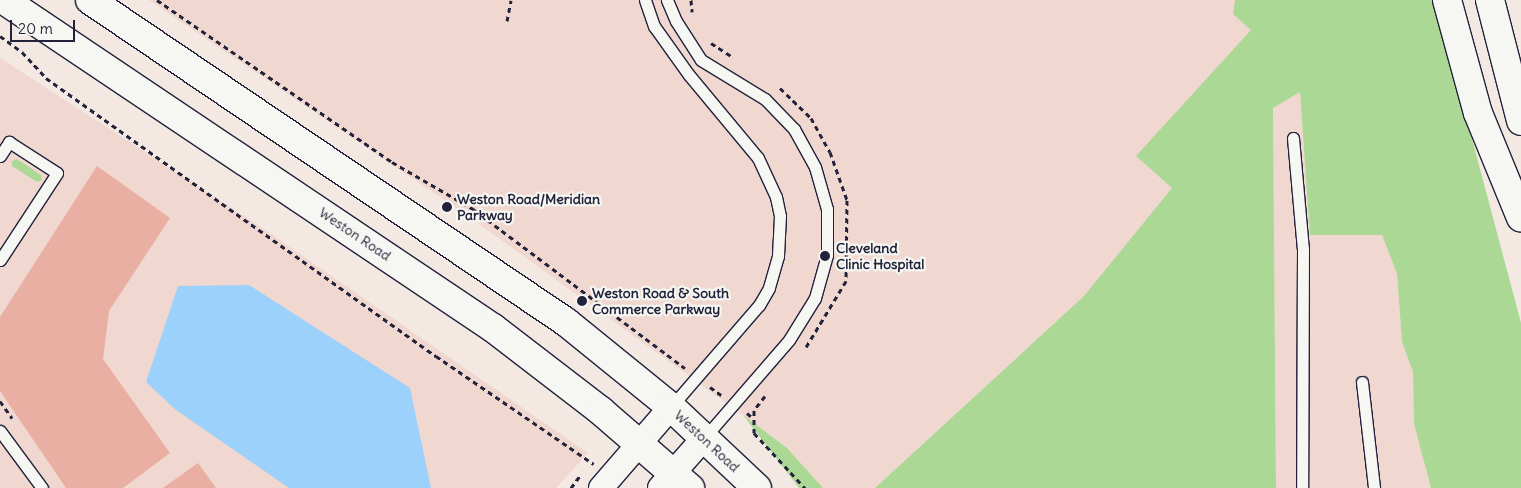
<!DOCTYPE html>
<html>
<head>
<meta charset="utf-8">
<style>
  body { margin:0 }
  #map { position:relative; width:1521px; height:488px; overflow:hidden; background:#f3e8e2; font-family:Delius,sans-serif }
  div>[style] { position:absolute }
  .built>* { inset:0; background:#f0d7cf }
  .green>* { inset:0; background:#acd896 }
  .water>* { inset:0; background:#9cd1fb }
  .building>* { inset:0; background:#e9afa3 }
  .path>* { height:3px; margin-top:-1.5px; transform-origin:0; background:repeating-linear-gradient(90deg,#22223b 0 5px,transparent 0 9px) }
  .roads { filter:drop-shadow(1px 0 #22223b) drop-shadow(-1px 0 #22223b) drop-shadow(0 1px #22223b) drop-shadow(0 -1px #22223b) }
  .lane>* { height:11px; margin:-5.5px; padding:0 5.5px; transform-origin:5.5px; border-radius:5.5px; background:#f6f6f2 }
  .street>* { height:24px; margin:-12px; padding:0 12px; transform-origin:12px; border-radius:12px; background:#f6f6f2 }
  .secondary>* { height:28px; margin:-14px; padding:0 14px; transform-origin:14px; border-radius:14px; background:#f6f6f2 }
  .highway>* { height:28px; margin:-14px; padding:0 14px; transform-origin:14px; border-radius:14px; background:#f6f6f2 }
  .dots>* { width:14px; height:14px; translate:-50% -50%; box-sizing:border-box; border:2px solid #f6f6f2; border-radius:50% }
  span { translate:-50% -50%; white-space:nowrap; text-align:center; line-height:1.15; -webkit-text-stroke:4.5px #f6f6f2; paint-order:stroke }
  .poi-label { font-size:14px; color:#22223b; font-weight:700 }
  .left { translate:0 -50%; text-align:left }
  .street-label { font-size:14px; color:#22223b }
  .scale { position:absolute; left:10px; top:20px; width:65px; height:22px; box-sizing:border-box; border:2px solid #22223b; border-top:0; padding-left:6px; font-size:15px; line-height:18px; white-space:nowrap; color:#22223b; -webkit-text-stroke:4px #f6f6f2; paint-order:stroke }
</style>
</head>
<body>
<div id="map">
  <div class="built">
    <i style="clip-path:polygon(149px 0,1323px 0,1190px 199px,875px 488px,823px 488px,787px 448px,743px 415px,468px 216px)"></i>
    <i style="clip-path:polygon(0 58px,262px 228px,588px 453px,556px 488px,0 488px)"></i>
    <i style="clip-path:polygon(1300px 92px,1310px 235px,1382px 235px,1397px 274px,1402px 342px,1413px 372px,1414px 424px,1431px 488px,1276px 488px,1273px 108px)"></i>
  </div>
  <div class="green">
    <i style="clip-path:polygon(1235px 0,1435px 0,1521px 323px,1521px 488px,1431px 488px,1414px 424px,1413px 372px,1402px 342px,1397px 274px,1382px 235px,1310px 235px,1300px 92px,1273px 108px,1276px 488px,875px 488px,1084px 296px,1172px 188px,1136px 156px,1251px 30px,1233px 14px)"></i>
    <i style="clip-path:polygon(17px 159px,41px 175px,42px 180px,37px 182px,12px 166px,12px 161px)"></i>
    <i style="clip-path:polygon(743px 415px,787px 448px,823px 488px,799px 488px)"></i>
  </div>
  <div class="water">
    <i style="clip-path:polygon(249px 285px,410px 388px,431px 488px,289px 488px,176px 410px,146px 382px,178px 286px)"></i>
  </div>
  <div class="building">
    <i style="clip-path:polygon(97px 166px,170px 218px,109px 311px,103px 359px,170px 453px,123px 488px,66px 488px,0 391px,0 317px)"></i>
    <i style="clip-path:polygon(198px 463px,216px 488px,163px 488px)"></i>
  </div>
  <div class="path">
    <i style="left:157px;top:0;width:285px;rotate:34.6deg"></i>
    <i style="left:392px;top:162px;width:94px;rotate:30.1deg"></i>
    <i style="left:473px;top:209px;width:265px;rotate:36.9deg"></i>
    <i style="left:691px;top:0;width:12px;rotate:85deg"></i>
    <i style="left:507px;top:21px;width:21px;rotate:-79deg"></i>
    <i style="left:0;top:36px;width:27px;rotate:36deg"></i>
    <i style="left:22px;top:52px;width:35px;rotate:47deg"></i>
    <i style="left:46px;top:78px;width:479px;rotate:35.5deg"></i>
    <i style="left:436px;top:356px;width:191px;rotate:34.4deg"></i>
    <i style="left:711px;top:43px;width:24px;rotate:33deg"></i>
    <i style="left:780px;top:88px;width:43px;rotate:44.1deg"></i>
    <i style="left:811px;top:118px;width:39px;rotate:61deg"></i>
    <i style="left:830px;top:152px;width:51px;rotate:70.5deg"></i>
    <i style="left:847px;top:200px;width:81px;rotate:90.7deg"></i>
    <i style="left:846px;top:281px;width:77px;rotate:121.2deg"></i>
    <i style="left:710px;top:387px;width:14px;rotate:36deg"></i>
    <i style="left:765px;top:396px;width:18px;rotate:128deg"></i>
    <i style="left:754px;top:410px;width:23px;rotate:90deg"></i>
    <i style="left:754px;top:433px;width:75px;rotate:47.2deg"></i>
    <i style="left:0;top:401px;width:21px;rotate:55deg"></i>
    <i style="left:747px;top:413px;width:9px;rotate:41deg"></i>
    <i style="left:571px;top:488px;width:17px;rotate:-54deg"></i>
  </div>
  <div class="roads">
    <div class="lane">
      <i style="left:645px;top:0;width:28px;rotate:71deg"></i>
      <i style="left:654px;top:26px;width:60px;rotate:54.5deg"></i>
      <i style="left:689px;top:75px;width:108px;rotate:50.3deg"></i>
      <i style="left:758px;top:158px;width:43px;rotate:65.2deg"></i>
      <i style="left:776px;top:197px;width:19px;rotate:78deg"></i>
      <i style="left:780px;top:216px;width:40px;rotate:92.9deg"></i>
      <i style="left:778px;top:256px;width:33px;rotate:106deg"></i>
      <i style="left:769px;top:288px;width:20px;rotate:120deg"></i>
      <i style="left:759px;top:305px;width:135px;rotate:130.8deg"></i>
      <i style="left:667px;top:0;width:23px;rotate:67deg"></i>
      <i style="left:676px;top:21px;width:46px;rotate:57.3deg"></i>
      <i style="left:701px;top:60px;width:75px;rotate:31.4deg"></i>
      <i style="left:765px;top:99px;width:42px;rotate:46deg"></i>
      <i style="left:794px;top:129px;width:43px;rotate:61.1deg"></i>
      <i style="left:815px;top:167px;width:44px;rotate:74.1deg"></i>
      <i style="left:827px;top:209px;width:46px;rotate:90deg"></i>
      <i style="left:827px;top:255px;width:45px;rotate:105.6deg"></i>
      <i style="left:815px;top:298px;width:49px;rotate:121.8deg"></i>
      <i style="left:789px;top:340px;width:130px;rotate:130.9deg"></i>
      <i style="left:1293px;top:138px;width:111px;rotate:84.9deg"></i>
      <i style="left:1303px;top:249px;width:239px;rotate:90.2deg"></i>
      <i style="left:0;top:156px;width:17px;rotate:-57deg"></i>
      <i style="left:9px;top:142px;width:57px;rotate:32.9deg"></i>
      <i style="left:57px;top:173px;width:104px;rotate:123.2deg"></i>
      <i style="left:1362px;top:382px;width:107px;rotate:83.5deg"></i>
      <i style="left:0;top:431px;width:71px;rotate:53.6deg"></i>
    </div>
    <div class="street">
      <i style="left:601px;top:488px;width:107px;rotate:-49.2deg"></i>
      <i style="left:660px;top:488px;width:67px;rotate:-48.7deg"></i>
    </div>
    <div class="secondary">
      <i style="left:4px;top:0;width:589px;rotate:33.85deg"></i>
      <i style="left:493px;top:328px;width:136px;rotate:37.5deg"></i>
      <i style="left:601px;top:411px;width:118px;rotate:40.9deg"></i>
      <i style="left:90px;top:0;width:575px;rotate:34.08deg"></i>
      <i style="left:566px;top:322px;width:135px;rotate:39deg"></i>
      <i style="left:671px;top:407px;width:118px;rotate:43.3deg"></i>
    </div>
    <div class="highway">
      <i style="left:1447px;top:0;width:117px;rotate:74.7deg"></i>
      <i style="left:1478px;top:113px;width:113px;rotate:67.7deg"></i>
      <i style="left:1490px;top:0;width:125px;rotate:75.6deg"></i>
    </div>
  </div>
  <div class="dots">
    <i style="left:447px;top:207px;background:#22223b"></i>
    <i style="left:825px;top:256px;background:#22223b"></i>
    <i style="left:582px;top:301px;background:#22223b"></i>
  </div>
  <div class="poi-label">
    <span class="left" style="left:457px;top:207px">Weston Road/Meridian<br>Parkway</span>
    <span class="left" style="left:836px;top:256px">Cleveland<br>Clinic Hospital</span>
    <span class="left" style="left:592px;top:301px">Weston Road &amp; South<br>Commerce Parkway</span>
  </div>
  <div class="street-label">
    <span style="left:355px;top:234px;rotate:34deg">Weston Road</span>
    <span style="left:707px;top:441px;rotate:43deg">Weston Road</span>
  </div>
  <div class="scale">20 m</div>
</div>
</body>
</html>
